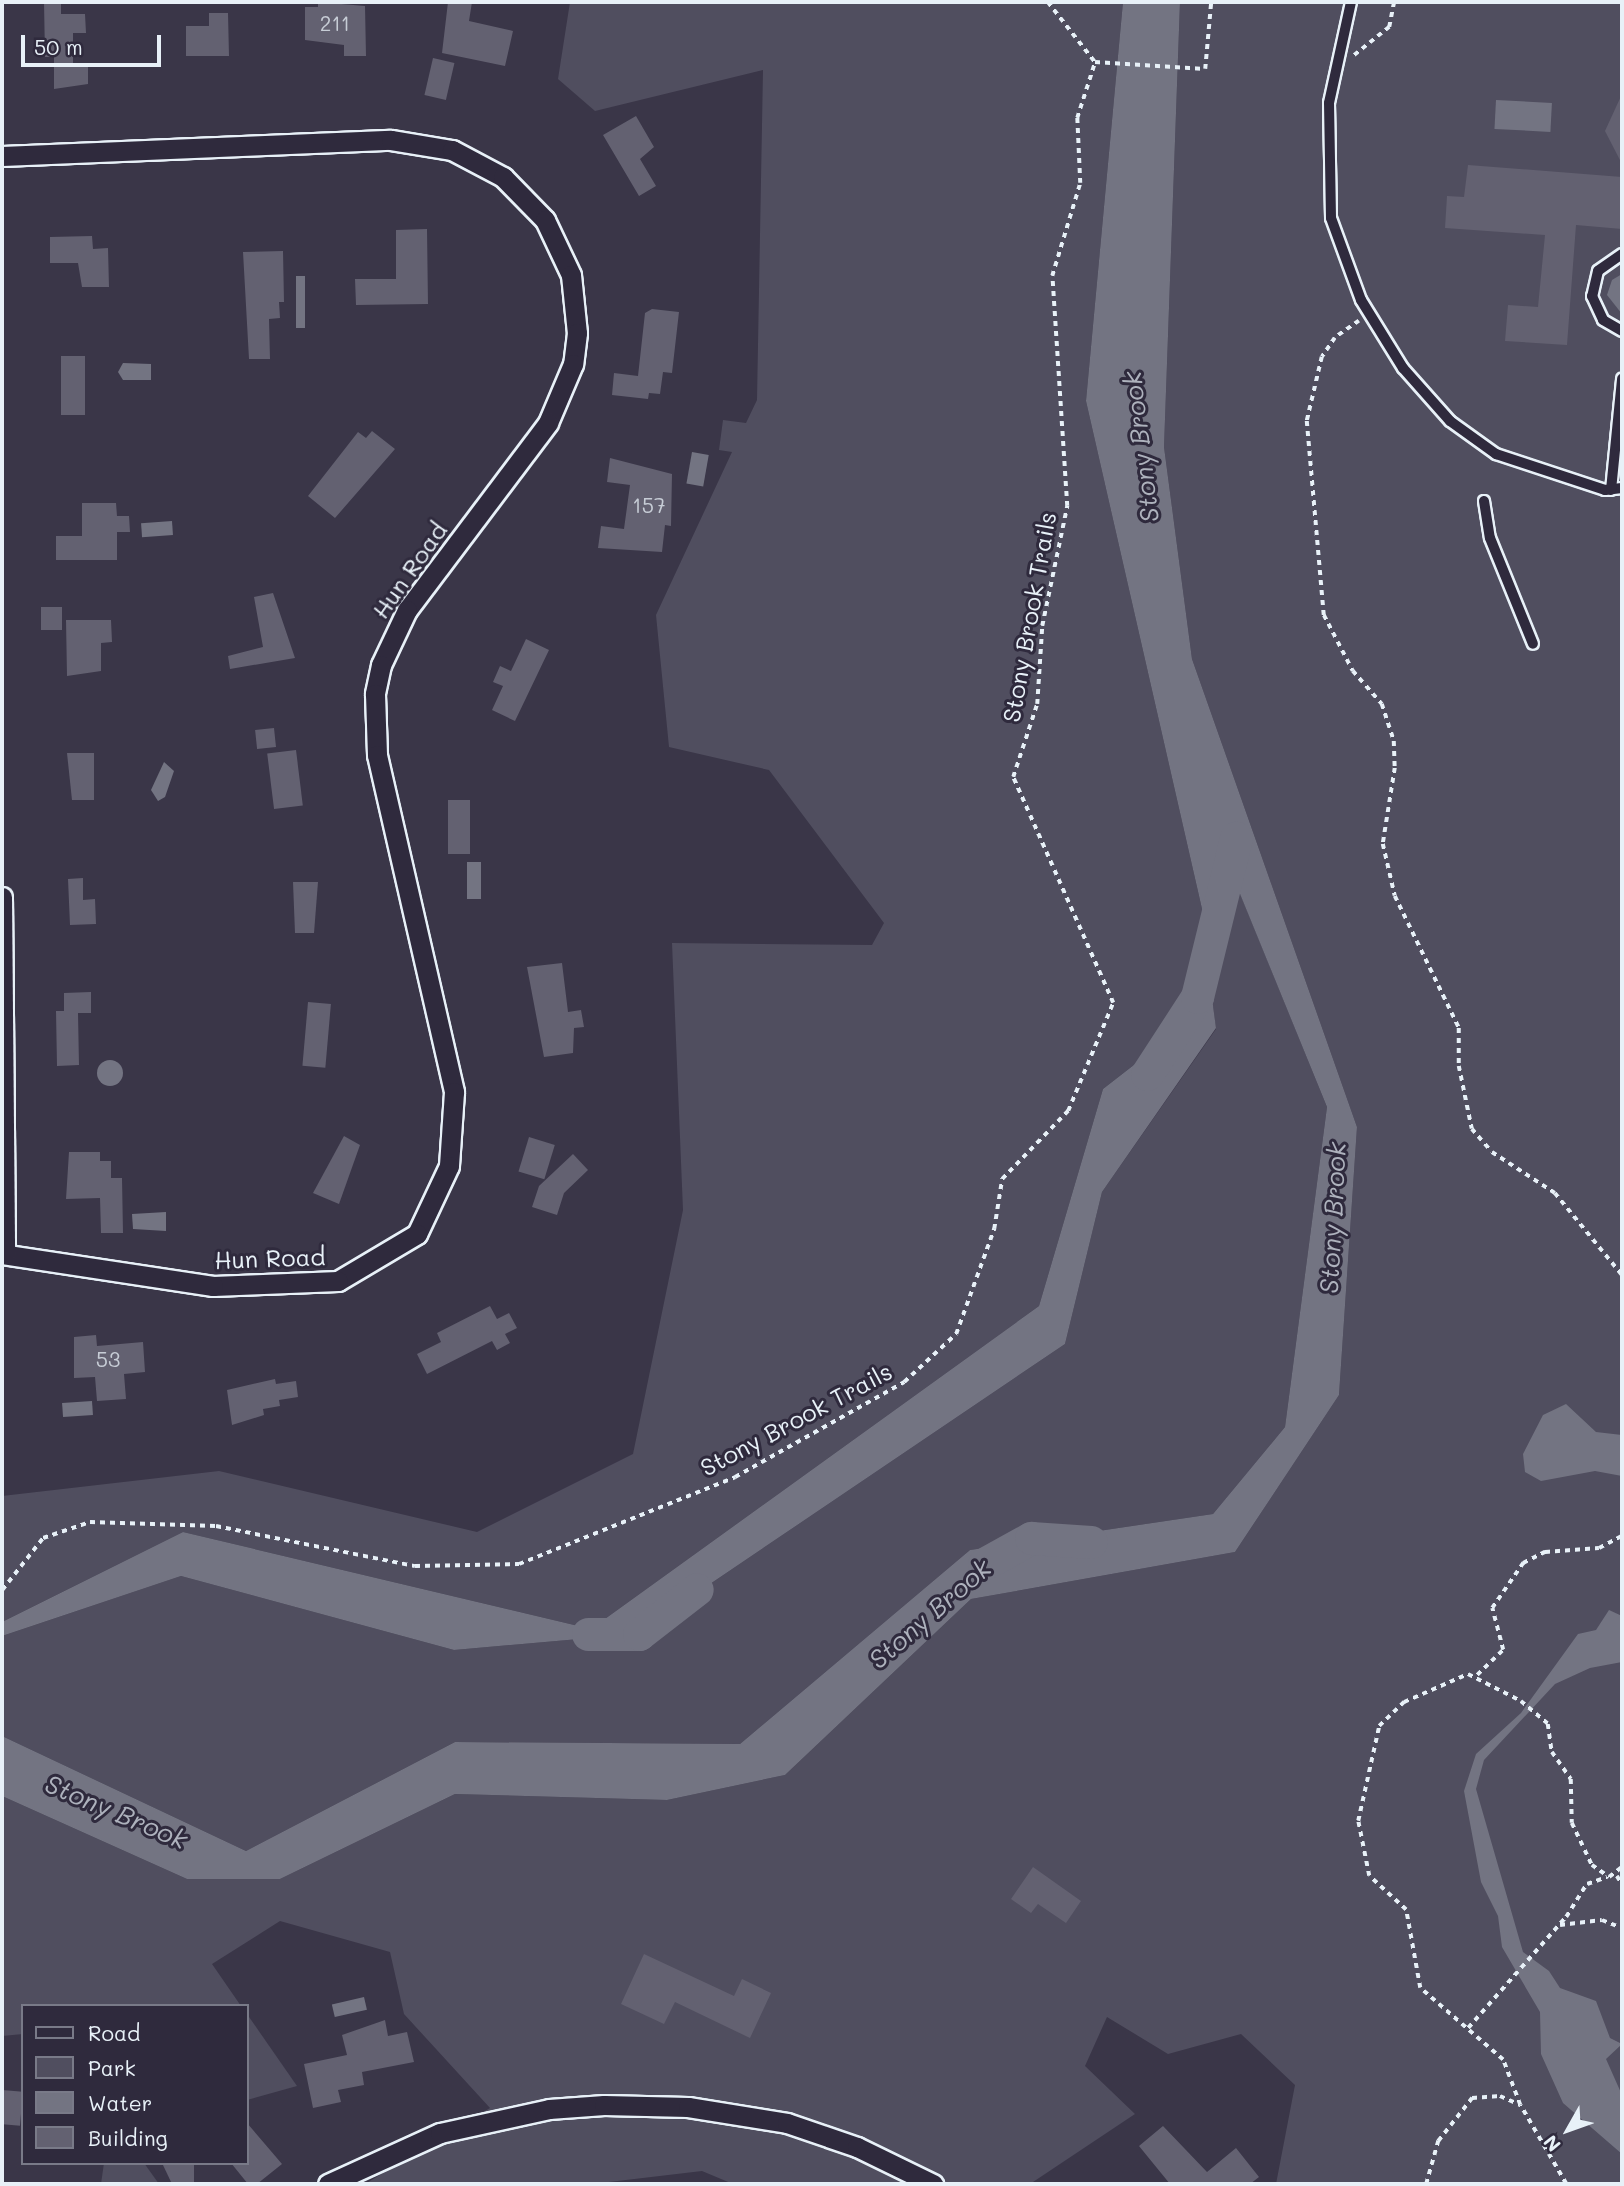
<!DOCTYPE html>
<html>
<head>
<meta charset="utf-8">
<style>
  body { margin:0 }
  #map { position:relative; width:1624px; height:2186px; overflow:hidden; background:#3a3648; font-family:Mali,sans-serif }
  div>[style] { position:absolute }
  .green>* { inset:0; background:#504e5f }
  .water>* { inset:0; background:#737482; transform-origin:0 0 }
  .round { border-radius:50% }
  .river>* { height:33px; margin:-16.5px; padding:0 16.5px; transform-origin:16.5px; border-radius:16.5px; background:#737482 }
  .building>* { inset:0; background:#636171; transform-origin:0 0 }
  .path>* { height:3.5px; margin-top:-1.75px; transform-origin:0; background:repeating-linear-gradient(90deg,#e8f1f8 0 5px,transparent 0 10px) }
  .roads { filter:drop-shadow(2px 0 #e8f1f8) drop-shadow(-2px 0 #e8f1f8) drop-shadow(0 2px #e8f1f8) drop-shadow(0 -2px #e8f1f8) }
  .lane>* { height:10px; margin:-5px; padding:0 5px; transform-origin:5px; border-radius:5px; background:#2f2a3d }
  .street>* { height:19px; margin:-9.5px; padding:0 9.5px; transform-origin:9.5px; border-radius:9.5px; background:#2f2a3d }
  span { translate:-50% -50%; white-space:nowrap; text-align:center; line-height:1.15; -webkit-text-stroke:6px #2f2a3d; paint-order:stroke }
  .number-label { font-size:21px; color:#c7cdd6 }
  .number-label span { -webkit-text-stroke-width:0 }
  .street-label { font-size:24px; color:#e8f1f8 }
  .water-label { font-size:26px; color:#aeb2bd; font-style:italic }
  .frame { position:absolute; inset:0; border:4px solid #e8f1f8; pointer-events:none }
  .legend { position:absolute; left:21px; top:2004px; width:228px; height:161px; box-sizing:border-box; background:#2f2a3d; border:2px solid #797a88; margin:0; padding:9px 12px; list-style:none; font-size:21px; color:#e8f1f8 }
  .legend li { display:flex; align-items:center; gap:14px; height:35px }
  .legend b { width:35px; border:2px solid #797a88 }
  .north { position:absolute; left:1533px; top:2095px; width:70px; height:70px; -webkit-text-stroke:5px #2f2a3d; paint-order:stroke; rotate:230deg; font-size:19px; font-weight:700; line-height:28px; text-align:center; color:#e8f1f8 }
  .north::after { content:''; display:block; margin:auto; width:24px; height:32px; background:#e8f1f8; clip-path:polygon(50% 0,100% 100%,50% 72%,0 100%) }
  .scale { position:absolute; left:21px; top:35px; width:140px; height:32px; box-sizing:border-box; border:4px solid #e8f1f8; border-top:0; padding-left:9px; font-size:21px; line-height:24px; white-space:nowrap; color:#e8f1f8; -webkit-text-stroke:5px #2f2a3d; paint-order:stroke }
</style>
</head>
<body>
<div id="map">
  <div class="green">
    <i style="clip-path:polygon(570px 2px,1123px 2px,1086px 401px,1205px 922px,1193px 1019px,1103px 1089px,1039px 1306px,591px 1629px,183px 1532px,2px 1622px,2px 1496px,219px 1471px,477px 1532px,633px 1454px,683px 1210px,672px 943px,872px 945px,884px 923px,769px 770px,669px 747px,656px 615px,732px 452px,719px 450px,723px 420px,746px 423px,757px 400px,763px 70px,595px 111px,558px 79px)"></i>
    <i style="clip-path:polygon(1180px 2px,1622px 2px,1622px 2184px,1276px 2184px,1295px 2085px,1241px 2034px,1168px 2054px,1107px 2017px,1085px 2066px,1135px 2114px,1030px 2184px,733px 2184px,702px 2171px,592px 2184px,365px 2184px,490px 2108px,404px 2014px,390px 1952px,280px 1921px,212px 1964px,241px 2006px,23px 2006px,23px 2034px,2px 2036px,2px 1796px,187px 1879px,280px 1879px,455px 1794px,667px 1800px,785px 1775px,971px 1599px,1235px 1552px,1339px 1395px,1357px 1127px,1192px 659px,1164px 447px)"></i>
    <i style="clip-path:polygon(1227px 861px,1327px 1107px,1285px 1427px,1213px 1514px,970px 1550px,740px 1744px,455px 1742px,246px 1851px,2px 1736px,2px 1636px,181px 1576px,454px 1650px,636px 1634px,1065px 1344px,1102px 1192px,1216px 1029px,1208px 968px)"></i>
    <i style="clip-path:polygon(247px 2014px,297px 2086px,247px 2100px)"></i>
    <i style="clip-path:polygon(104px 2163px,144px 2163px,159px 2184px,101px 2184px)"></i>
  </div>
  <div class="water">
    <i style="clip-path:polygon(1123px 2px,1180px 2px,1164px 447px,1192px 659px,1357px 1127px,1339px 1395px,1235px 1552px,971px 1599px,785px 1775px,667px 1800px,455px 1794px,280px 1879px,187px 1879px,2px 1796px,2px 1736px,246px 1851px,455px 1742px,740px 1744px,970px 1550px,1213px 1514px,1285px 1427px,1327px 1107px,1227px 862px,1208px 968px,1216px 1028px,1102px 1192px,1065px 1344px,636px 1634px,454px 1650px,181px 1576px,2px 1636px,2px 1622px,183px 1532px,591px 1629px,1039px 1306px,1103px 1089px,1193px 1019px,1205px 922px,1086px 401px)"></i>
    <i style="left:1496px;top:100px;width:56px;height:29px;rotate:3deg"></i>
    <i style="clip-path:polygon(1622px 274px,1622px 314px,1607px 295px,1612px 280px)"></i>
    <i style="left:296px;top:276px;width:9px;height:52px"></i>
    <i style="clip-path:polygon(123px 363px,151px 364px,151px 380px,123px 380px,118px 372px)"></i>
    <i style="left:692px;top:452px;width:17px;height:32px;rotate:10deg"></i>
    <i style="left:172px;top:521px;width:14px;height:31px;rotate:86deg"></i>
    <i style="clip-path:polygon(164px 762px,174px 771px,165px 797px,158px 801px,151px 790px)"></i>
    <i style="left:467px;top:862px;width:14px;height:37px"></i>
    <i class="round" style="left:97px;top:1060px;width:26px;height:26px"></i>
    <i style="clip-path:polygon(166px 1212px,166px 1231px,133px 1229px,132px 1214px)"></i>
    <i style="left:92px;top:1401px;width:14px;height:30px;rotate:86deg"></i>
    <i style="clip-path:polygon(1566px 1404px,1596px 1432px,1622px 1435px,1622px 1476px,1595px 1471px,1541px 1481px,1525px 1472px,1523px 1454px,1543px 1415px)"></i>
    <i style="clip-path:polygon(1609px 1610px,1622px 1616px,1622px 1662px,1590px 1668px,1555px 1684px,1484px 1760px,1476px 1789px,1523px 1952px,1549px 1971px,1560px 1988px,1596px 2001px,1610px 2038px,1622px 2044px,1606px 2059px,1622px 2095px,1622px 2154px,1563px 2103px,1541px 2054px,1540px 2012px,1502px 1947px,1498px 1916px,1481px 1882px,1464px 1791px,1476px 1754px,1521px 1713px,1578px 1634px,1596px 1630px)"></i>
    <i style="left:364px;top:1997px;width:13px;height:33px;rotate:77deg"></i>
  </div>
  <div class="river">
    <i style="left:1147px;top:1074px;width:92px;rotate:-57deg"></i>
    <i style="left:1197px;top:997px;width:164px;rotate:-76.2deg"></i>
    <i style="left:984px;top:1564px;width:54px;rotate:-29deg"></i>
    <i style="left:1031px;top:1538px;width:60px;rotate:3.8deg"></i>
    <i style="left:588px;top:1634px;width:51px"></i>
    <i style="left:639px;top:1634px;width:73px;rotate:-37.8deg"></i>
  </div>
  <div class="building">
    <i style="clip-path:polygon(44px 2px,61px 2px,61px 14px,85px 14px,86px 33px,73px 33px,73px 66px,88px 66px,88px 84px,54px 89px,54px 57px,45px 57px)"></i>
    <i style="clip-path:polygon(318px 2px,365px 6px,366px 56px,344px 56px,344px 45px,305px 40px,305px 7px,318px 7px)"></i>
    <i style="clip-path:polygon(448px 2px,472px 2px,469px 21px,513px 31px,505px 66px,442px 53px)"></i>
    <i style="clip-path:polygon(209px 13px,228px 13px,229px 56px,186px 56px,186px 26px,209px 26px)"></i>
    <i style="left:433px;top:58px;width:22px;height:38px;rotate:13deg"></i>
    <i style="clip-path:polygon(1622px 94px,1622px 164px,1605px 131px)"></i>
    <i style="clip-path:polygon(636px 116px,654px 147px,640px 159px,656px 186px,639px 196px,603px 135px)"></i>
    <i style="clip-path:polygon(1468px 165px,1622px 177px,1622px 229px,1576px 225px,1567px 345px,1505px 341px,1508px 305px,1538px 307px,1545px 235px,1445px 228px,1447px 196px,1464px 197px)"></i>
    <i style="clip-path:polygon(427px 229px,428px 304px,356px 305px,355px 279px,396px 279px,396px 230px)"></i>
    <i style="clip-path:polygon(92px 236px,93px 249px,108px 248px,109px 287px,82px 287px,78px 263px,50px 263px,50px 237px)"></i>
    <i style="clip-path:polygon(283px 251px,284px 302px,279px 302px,280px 318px,269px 319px,270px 359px,249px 359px,243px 252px)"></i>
    <i style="clip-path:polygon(652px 309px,679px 312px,672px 373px,663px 372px,660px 394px,649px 393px,648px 399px,612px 395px,614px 373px,638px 376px,645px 313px)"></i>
    <i style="left:61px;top:356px;width:24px;height:59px"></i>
    <i style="clip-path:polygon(372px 431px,395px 449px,335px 518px,308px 496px,358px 432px,366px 438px)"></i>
    <i style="clip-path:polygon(610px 458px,672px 474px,671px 526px,665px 525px,662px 552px,598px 548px,601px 526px,624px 529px,630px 485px,607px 482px)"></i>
    <i style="clip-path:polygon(82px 503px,116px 503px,117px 516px,129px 516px,130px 532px,117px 532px,117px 560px,56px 560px,56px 536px,82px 536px)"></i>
    <i style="clip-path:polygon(273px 593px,295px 658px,230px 669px,228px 656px,263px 647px,254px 597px)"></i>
    <i style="left:41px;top:607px;width:21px;height:23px"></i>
    <i style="clip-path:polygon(66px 620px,111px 620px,112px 642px,101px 643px,101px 671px,67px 676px)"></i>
    <i style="clip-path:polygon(526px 639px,549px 650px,515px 721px,492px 710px,503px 686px,493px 682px,500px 666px,511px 671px)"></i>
    <i style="left:274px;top:728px;width:19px;height:19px;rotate:84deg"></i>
    <i style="left:296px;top:750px;width:56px;height:29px;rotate:83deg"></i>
    <i style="clip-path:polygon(67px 753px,94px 753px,94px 800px,72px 800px)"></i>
    <i style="left:448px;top:800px;width:22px;height:54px"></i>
    <i style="clip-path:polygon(83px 878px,83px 900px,95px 899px,96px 924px,70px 925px,68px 879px)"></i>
    <i style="clip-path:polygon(293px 882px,318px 882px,314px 933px,295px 933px)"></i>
    <i style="clip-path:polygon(562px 963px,568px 1012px,581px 1010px,584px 1027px,574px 1028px,573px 1053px,544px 1057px,527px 967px)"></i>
    <i style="clip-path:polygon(91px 992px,91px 1013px,78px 1013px,79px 1065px,57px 1066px,56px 1011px,64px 1011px,64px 993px)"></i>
    <i style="left:308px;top:1002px;width:23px;height:64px;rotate:5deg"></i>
    <i style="clip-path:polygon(344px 1136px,360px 1145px,339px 1204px,313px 1193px)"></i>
    <i style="left:529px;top:1137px;width:27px;height:36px;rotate:17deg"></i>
    <i style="clip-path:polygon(69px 1152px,100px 1152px,100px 1161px,111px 1161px,111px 1178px,122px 1178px,123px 1233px,101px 1233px,100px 1198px,66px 1199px)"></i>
    <i style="clip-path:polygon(573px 1154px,588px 1170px,564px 1193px,557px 1215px,532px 1207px,539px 1186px)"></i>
    <i style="clip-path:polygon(490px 1306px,497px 1319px,509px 1313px,517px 1328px,505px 1334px,510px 1343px,497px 1350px,492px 1341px,427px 1374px,417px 1354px,441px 1342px,437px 1333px)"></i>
    <i style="clip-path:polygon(96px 1335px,97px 1346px,143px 1342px,145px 1372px,124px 1374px,126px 1399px,97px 1401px,95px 1377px,74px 1378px,74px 1337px)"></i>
    <i style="clip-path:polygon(275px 1379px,276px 1384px,296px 1381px,298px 1397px,279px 1400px,280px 1406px,263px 1409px,264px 1415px,232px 1425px,227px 1390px)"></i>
    <i style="clip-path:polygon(1033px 1867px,1081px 1901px,1066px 1923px,1038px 1904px,1031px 1913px,1011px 1899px)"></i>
    <i style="clip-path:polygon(644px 1954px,734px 1996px,742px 1979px,771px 1993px,750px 2038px,675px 2002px,664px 2024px,621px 2004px)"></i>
    <i style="clip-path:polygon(385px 2020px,388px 2036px,407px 2032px,414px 2062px,362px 2072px,364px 2085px,338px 2090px,341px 2102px,313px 2108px,304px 2064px,347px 2055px,342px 2035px)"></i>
    <i style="left:2px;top:2090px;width:21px;height:34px;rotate:5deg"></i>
    <i style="clip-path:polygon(247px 2123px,282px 2164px,257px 2184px,248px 2184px,231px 2163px,247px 2163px)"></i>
    <i style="clip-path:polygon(1163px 2126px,1207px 2172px,1236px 2148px,1259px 2177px,1250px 2184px,1170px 2184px,1139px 2146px)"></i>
    <i style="clip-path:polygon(162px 2163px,194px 2163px,194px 2184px,172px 2184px)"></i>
  </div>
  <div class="path">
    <i style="left:1048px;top:2px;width:76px;rotate:51.9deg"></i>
    <i style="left:1354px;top:55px;width:45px;rotate:-38.7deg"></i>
    <i style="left:1389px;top:27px;width:25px;rotate:-79deg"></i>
    <i style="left:1095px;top:62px;width:110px;rotate:3.6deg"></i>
    <i style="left:1205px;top:69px;width:67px;rotate:-84.9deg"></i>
    <i style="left:1359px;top:321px;width:29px;rotate:145deg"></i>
    <i style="left:1335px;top:338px;width:23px;rotate:124deg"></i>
    <i style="left:1322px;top:357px;width:66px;rotate:103.2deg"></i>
    <i style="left:1307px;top:421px;width:195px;rotate:85deg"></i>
    <i style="left:1324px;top:615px;width:63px;rotate:62.6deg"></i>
    <i style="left:1353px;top:671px;width:44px;rotate:48.7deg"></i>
    <i style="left:1382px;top:704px;width:39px;rotate:72deg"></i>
    <i style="left:1394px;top:741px;width:27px;rotate:88deg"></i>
    <i style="left:1395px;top:768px;width:77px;rotate:99deg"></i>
    <i style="left:1383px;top:844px;width:53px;rotate:77deg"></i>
    <i style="left:1395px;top:896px;width:147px;rotate:64.1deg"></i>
    <i style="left:1459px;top:1028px;width:38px;rotate:90deg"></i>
    <i style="left:1459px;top:1066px;width:64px;rotate:78.3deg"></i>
    <i style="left:1472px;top:1129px;width:30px;rotate:49deg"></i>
    <i style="left:1492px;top:1152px;width:75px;rotate:33.1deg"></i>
    <i style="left:1555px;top:1193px;width:106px;rotate:50.7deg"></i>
    <i style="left:2px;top:1590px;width:66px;rotate:-51.7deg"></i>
    <i style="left:43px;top:1538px;width:50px;rotate:-18.8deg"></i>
    <i style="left:90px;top:1522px;width:126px;rotate:1.8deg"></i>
    <i style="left:216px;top:1526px;width:203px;rotate:11.4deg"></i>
    <i style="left:415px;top:1566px;width:104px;rotate:-1.1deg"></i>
    <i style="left:519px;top:1564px;width:233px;rotate:-21.9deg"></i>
    <i style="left:735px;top:1477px;width:194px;rotate:-29.3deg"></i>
    <i style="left:904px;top:1382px;width:71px;rotate:-42.7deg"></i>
    <i style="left:956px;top:1334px;width:112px;rotate:-70.1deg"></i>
    <i style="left:994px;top:1229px;width:51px;rotate:-80.9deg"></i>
    <i style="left:1002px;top:1179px;width:95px;rotate:-45.9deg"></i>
    <i style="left:1068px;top:1111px;width:117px;rotate:-67.4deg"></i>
    <i style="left:1113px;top:1003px;width:247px;rotate:-113.9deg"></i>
    <i style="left:1013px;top:777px;width:77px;rotate:-71.8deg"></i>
    <i style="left:1037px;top:704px;width:78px;rotate:-86.3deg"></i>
    <i style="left:1042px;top:626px;width:123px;rotate:-78.2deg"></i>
    <i style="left:1067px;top:506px;width:230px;rotate:-93.7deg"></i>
    <i style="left:1052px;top:276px;width:97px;rotate:-73.2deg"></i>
    <i style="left:1080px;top:183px;width:65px;rotate:-92.6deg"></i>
    <i style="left:1077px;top:118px;width:59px;rotate:-72.2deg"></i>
    <i style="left:1477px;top:1675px;width:36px;rotate:-44deg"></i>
    <i style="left:1503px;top:1650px;width:43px;rotate:-104.7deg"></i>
    <i style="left:1492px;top:1608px;width:55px;rotate:-55.4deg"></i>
    <i style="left:1523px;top:1563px;width:25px;rotate:-27deg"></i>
    <i style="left:1545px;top:1552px;width:54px;rotate:-4.2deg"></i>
    <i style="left:1599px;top:1548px;width:26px;rotate:-28deg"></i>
    <i style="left:1617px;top:1876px;width:9px;rotate:58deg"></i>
    <i style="left:1560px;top:1925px;width:42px;rotate:-6.8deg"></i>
    <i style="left:1602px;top:1920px;width:22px;rotate:22deg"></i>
    <i style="left:1468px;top:2028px;width:148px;rotate:-48.6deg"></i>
    <i style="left:1566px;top:1917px;width:39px;rotate:-58deg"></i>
    <i style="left:1587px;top:1884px;width:21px;rotate:-19deg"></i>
    <i style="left:1426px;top:2184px;width:45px;rotate:-74.4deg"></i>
    <i style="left:1438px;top:2141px;width:55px;rotate:-51.7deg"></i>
    <i style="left:1472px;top:2098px;width:28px;rotate:-4deg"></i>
    <i style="left:1500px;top:2096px;width:22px;rotate:24deg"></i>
    <i style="left:1566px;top:2184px;width:91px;rotate:-120.2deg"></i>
    <i style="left:1520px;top:2105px;width:48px;rotate:-110.7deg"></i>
    <i style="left:1503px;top:2060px;width:110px;rotate:-139.1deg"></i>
    <i style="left:1420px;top:1988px;width:79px;rotate:-100.2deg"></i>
    <i style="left:1406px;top:1910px;width:50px;rotate:-137.4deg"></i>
    <i style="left:1369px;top:1876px;width:56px;rotate:-101.3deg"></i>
    <i style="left:1358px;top:1821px;width:97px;rotate:-77.5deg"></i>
    <i style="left:1379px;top:1726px;width:35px;rotate:-44deg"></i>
    <i style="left:1404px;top:1702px;width:70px;rotate:-23.6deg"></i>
    <i style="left:1468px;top:1674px;width:59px;rotate:27deg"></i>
    <i style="left:1521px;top:1701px;width:35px;rotate:40deg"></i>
    <i style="left:1548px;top:1724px;width:28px;rotate:82deg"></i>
    <i style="left:1552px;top:1752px;width:33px;rotate:55deg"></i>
    <i style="left:1571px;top:1779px;width:44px;rotate:88.7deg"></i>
    <i style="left:1572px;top:1823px;width:47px;rotate:64.5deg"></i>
    <i style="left:1592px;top:1865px;width:21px;rotate:35deg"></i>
    <i style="left:1609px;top:1877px;width:16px;rotate:-38deg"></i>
  </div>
  <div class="roads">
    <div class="lane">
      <i style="left:1351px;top:2px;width:103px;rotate:102.3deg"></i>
      <i style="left:1329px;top:103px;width:115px;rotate:89deg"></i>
      <i style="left:1331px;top:218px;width:87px;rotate:69.9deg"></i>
      <i style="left:1361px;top:300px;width:80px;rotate:58.3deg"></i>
      <i style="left:1403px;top:368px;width:71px;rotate:48.4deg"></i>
      <i style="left:1450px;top:421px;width:57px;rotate:35.7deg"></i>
      <i style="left:1496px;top:454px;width:115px;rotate:18.3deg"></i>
      <i style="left:1605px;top:490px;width:17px;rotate:-7deg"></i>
      <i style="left:1622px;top:254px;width:29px;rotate:145deg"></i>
      <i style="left:1598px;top:271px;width:26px;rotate:103deg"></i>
      <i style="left:1592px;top:296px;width:26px;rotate:65deg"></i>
      <i style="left:1603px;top:320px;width:22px;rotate:30deg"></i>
      <i style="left:1611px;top:490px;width:112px;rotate:-84.3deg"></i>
      <i style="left:1484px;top:501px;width:37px;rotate:81deg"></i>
      <i style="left:1490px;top:538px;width:114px;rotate:67.9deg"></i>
    </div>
    <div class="street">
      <i style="left:2px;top:156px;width:389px;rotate:-2.4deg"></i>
      <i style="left:391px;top:140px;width:62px;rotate:9.3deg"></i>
      <i style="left:452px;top:150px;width:58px;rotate:27.9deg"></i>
      <i style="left:503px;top:177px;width:60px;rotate:45.7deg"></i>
      <i style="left:545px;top:220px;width:61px;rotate:64.7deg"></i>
      <i style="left:571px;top:275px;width:58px;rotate:84.1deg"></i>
      <i style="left:577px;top:333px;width:31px;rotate:97deg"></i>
      <i style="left:573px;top:364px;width:64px;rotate:113deg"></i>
      <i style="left:548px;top:423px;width:234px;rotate:127deg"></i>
      <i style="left:407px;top:610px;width:61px;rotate:115.3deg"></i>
      <i style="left:381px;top:665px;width:30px;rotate:102deg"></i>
      <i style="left:375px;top:694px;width:61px;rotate:88.1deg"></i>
      <i style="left:377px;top:755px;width:346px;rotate:77.1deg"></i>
      <i style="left:454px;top:1092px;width:74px;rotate:93.9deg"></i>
      <i style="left:449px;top:1166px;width:75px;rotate:115.2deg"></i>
      <i style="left:417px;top:1234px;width:92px;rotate:149.3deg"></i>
      <i style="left:338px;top:1281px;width:125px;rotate:177.7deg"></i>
      <i style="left:213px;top:1286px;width:213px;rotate:-171.4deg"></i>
      <i style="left:2px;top:897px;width:357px;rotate:89.5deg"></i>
      <i style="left:328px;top:2184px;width:123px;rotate:-24.5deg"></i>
      <i style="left:440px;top:2133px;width:112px;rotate:-12.4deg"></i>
      <i style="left:549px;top:2109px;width:55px;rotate:-4.2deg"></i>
      <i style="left:604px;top:2105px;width:84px;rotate:1.4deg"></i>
      <i style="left:688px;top:2107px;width:100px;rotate:9.2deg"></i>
      <i style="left:787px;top:2123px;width:74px;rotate:18.9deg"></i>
      <i style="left:857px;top:2147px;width:85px;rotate:26deg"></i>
    </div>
  </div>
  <div class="number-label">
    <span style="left:335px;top:23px">211</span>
    <span style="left:649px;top:505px">157</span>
    <span style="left:108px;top:1359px">53</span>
  </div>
  <div class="street-label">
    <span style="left:409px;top:570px;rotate:-55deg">Hun Road</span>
    <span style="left:1029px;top:617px;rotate:-80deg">Stony Brook Trails</span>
    <span style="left:270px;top:1258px;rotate:-2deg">Hun Road</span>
    <span style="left:796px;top:1419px;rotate:-28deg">Stony Brook Trails</span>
  </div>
  <div class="water-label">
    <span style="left:1141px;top:447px;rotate:-97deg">Stony Brook</span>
    <span style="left:1333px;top:1218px;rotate:-87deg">Stony Brook</span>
    <span style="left:930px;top:1614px;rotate:-41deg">Stony Brook</span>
    <span style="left:116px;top:1812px;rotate:23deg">Stony Brook</span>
  </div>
  <div class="frame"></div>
  <ul class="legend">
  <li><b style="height:9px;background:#2f2a3d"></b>Road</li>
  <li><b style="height:19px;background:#504e5f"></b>Park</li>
  <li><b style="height:19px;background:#737482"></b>Water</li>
  <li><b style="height:19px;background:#636171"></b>Building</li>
  </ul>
  <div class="north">N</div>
  <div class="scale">50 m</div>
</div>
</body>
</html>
